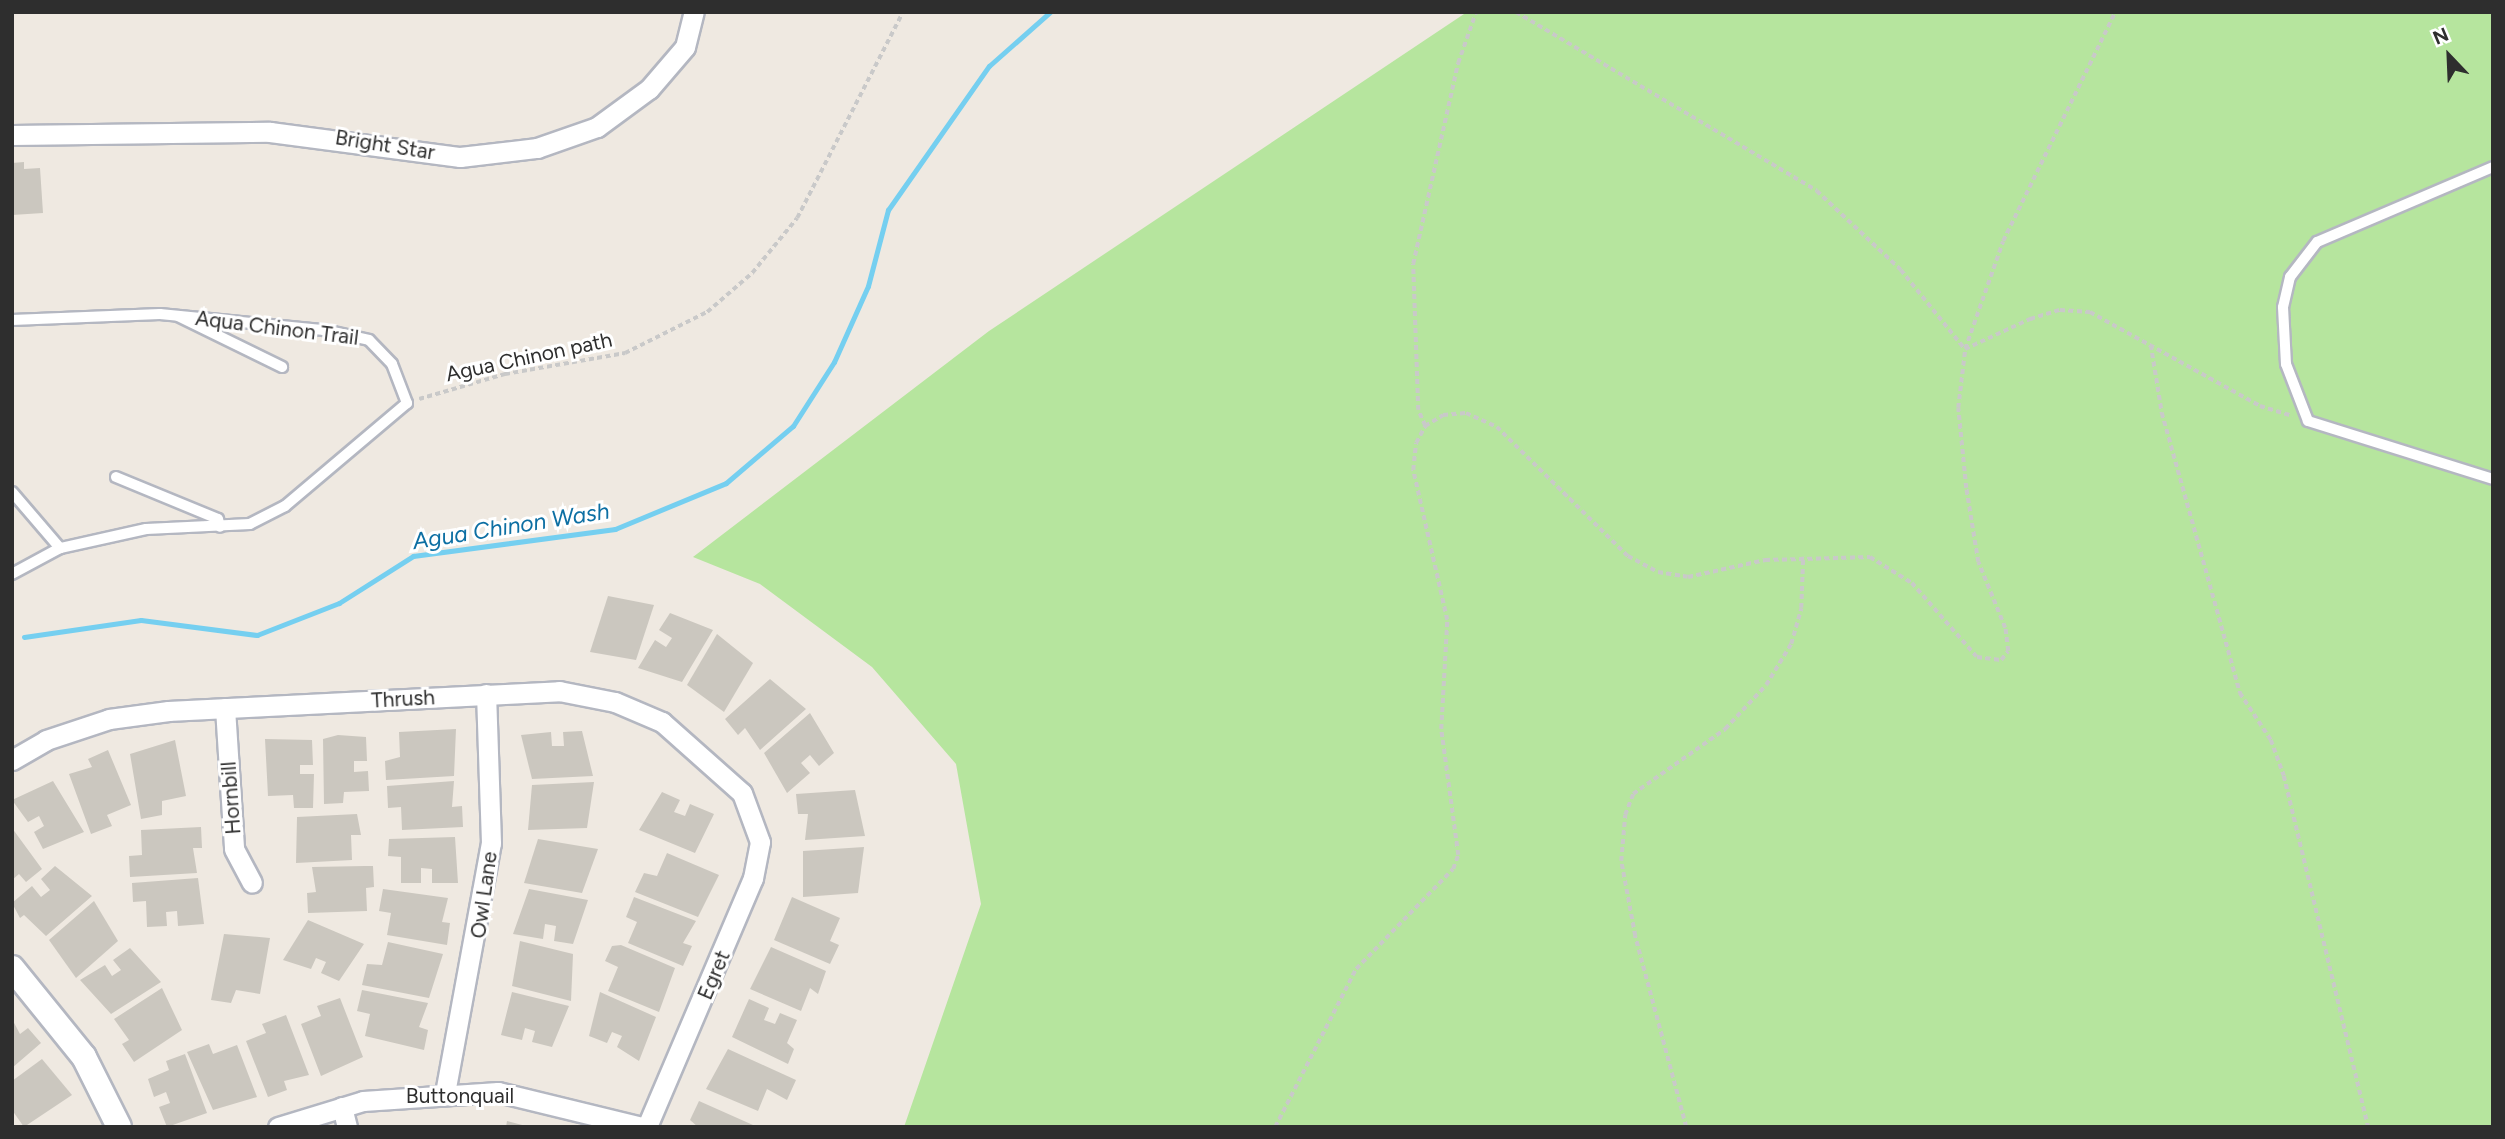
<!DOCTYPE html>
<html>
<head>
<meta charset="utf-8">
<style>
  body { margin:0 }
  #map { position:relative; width:2505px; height:1139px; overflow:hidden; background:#efe9e1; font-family:Figtree,sans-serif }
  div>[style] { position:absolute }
  .green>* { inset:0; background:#b6e59e }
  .stream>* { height:5px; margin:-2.5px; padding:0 2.5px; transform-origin:2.5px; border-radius:2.5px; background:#75cff0 }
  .building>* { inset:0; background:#cbc7bf }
  .path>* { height:3.5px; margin-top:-1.75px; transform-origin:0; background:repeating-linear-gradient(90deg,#c9c9c9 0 5px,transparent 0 8.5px) }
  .roads { filter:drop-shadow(2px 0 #b4b7c1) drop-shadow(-2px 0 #b4b7c1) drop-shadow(0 2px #b4b7c1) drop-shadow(0 -2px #b4b7c1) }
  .service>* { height:10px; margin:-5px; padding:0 5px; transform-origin:5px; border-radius:5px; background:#fff }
  .minor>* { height:19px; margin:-9.5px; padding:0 9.5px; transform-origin:9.5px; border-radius:9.5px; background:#fff }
  .tertiary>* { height:24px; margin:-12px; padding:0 12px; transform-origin:12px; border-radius:12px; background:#fff }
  span { translate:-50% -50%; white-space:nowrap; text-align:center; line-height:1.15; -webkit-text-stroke:6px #fff; paint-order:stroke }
  .street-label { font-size:21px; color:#2e2e2e }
  .water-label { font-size:23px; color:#0d6fa3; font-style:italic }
  .frame { position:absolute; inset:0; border:14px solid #2e2e2e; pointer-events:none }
  .north { position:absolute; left:2414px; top:21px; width:70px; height:70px; -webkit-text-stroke:5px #fff; paint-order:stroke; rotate:337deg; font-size:19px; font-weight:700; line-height:28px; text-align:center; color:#2e2e2e }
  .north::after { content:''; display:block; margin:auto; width:24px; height:32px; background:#2e2e2e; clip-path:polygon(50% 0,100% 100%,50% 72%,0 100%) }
</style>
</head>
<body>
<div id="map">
  <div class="green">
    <i style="clip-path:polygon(1467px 12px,2493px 12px,2493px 1127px,904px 1127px,981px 904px,956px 764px,872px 667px,760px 584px,693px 557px,989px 331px)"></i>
  </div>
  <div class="stream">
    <i style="left:24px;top:637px;width:118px;rotate:-8.3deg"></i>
    <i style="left:141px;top:620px;width:117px;rotate:7.4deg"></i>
    <i style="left:257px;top:635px;width:88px;rotate:-21.3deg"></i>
    <i style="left:339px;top:603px;width:88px;rotate:-32.4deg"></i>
    <i style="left:413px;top:556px;width:204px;rotate:-7.6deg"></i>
    <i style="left:615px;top:529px;width:120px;rotate:-22.5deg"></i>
    <i style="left:726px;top:483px;width:88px;rotate:-40.4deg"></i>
    <i style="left:793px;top:426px;width:76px;rotate:-57.4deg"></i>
    <i style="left:834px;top:362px;width:83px;rotate:-65.9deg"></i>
    <i style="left:868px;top:286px;width:79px;rotate:-75.3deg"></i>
    <i style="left:888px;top:210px;width:176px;rotate:-55deg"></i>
    <i style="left:989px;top:66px;width:81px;rotate:-41.5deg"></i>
  </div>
  <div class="building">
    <i style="clip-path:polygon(24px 162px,24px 169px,40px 168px,43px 213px,12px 215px,12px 163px)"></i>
    <i style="clip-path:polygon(608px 596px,654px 605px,636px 660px,590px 652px)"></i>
    <i style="clip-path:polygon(670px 613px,713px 630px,682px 682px,638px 668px,655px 640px,666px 647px,672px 638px,659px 630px)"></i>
    <i style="clip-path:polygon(717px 634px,753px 663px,724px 712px,687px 685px)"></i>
    <i style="clip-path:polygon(770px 679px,806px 709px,760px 750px,745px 728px,738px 735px,725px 719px)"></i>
    <i style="clip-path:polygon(810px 713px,834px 753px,819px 766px,810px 755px,801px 763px,810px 773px,787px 793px,764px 753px)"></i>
    <i style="clip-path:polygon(456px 729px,454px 776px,386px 780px,385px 761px,400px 757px,399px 732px)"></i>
    <i style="clip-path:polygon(582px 731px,593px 776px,532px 779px,521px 735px,551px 732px,552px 746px,564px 746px,563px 732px)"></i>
    <i style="clip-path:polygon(338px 735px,366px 737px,367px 761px,354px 761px,354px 772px,368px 771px,369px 791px,344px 792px,343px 803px,324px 804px,323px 739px)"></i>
    <i style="clip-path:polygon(265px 739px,312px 740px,313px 765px,300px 765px,300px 774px,314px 774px,313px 808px,294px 808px,293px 795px,268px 796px)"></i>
    <i style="clip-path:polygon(175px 740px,186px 796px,162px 801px,162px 815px,141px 819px,130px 754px)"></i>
    <i style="clip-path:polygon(108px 750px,131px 805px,107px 815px,112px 826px,91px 834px,69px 774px,92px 767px,88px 759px)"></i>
    <i style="clip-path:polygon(53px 781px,84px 832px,43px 849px,34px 832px,44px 826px,39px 816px,28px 822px,12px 800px)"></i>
    <i style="clip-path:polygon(454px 781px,452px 807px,462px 806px,463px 827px,402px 830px,401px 807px,388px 808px,387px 786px)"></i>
    <i style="clip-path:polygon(594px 782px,587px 828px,528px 830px,532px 785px)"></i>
    <i style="clip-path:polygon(855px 790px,865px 836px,805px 840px,808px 814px,798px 814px,796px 794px)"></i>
    <i style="clip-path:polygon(662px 792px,680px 800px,674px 812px,685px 816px,690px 804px,714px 814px,695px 853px,639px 830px)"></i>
    <i style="clip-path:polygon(357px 814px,361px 835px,351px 835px,352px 860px,296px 863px,297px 817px)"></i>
    <i style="clip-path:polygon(201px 827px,202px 848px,193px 848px,197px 873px,130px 877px,129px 856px,142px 855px,141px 830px)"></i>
    <i style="clip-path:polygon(12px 828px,42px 869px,26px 882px,19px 874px,12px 880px)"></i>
    <i style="clip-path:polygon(455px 837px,458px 883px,432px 883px,432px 869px,421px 868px,421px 883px,401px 883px,401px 857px,388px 856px,389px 839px)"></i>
    <i style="clip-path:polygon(538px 839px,598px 849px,582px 893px,524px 883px)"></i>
    <i style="clip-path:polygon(864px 847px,858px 893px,803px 897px,803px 851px)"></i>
    <i style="clip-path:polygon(667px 853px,719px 875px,698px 917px,635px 892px,644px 873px,657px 876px)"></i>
    <i style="clip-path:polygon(55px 866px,92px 896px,46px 936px,24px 915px,20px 918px,12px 903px,32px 886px,41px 897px,50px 890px,41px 879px)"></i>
    <i style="clip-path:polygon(365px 866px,373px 866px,374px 887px,366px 888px,367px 911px,308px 913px,307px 893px,316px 892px,312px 867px)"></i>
    <i style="clip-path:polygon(198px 878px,204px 924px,178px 926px,177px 911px,166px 912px,167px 926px,147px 927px,146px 901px,133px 902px,132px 883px)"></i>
    <i style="clip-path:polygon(383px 889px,448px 898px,442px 922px,450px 923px,447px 945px,387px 935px,391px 913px,379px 911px)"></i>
    <i style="clip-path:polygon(529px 889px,588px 900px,573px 944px,554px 941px,556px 926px,545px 924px,543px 939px,513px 934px)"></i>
    <i style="clip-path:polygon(634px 897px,696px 921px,683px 943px,692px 946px,683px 966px,628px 943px,637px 922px,626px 917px)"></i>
    <i style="clip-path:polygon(792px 897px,840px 918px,830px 941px,839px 945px,830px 964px,774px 940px)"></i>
    <i style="clip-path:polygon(94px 901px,118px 941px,76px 978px,49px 940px)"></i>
    <i style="clip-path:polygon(308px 920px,364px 944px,339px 981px,321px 973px,326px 962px,316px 958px,311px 969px,283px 960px)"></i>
    <i style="clip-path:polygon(224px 934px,270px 938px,260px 994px,236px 990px,231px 1003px,211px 1000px)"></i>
    <i style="clip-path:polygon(520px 941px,573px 954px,571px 1001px,512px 986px)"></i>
    <i style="clip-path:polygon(388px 942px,443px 954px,429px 998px,362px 985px,367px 964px,382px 965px)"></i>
    <i style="clip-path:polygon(621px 945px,675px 968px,659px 1012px,608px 991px,618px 967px,605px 961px,612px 946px)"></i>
    <i style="clip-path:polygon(771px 947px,826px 971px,818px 994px,810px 988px,801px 1011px,750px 989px)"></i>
    <i style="clip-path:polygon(130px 948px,161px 982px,111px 1014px,80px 980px,105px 965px,112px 976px,121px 970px,113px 960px)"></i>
    <i style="clip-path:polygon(162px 988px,182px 1030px,134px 1062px,122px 1044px,129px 1040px,114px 1019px)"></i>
    <i style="clip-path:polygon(362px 990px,428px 1003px,419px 1027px,428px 1030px,424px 1050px,365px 1036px,370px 1014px,357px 1011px)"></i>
    <i style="clip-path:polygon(512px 992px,569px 1006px,552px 1047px,532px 1042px,535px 1031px,525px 1028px,522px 1040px,501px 1035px)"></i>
    <i style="clip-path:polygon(600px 992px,656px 1017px,639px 1061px,617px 1047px,622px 1036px,612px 1032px,607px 1043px,589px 1036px)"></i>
    <i style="clip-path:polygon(340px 998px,363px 1057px,321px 1076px,301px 1024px,321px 1016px,317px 1006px)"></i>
    <i style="clip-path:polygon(749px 999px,769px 1008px,764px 1020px,775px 1024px,780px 1013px,797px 1020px,787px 1043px,794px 1049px,788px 1064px,732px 1037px)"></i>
    <i style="clip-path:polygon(286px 1015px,309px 1075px,284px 1081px,287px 1090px,268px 1097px,246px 1041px,266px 1033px,262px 1024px)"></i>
    <i style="clip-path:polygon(12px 1019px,20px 1034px,28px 1028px,41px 1043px,12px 1068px)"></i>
    <i style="clip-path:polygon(209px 1044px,213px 1054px,237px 1045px,257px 1097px,213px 1110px,187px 1052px)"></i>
    <i style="clip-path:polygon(728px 1049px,796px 1080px,787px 1100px,767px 1089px,758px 1111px,706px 1089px)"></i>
    <i style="clip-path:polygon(185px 1054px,207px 1113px,167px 1127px,159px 1107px,170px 1103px,166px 1092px,154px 1097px,148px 1079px,169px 1070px,166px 1061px)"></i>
    <i style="clip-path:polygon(42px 1059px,72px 1095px,24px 1127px,12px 1110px,12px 1081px)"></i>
    <i style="clip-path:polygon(699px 1101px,753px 1125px,752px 1127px,698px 1127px,690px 1120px)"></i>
    <i style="clip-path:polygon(507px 1121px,526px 1126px,526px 1127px,506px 1127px)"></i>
  </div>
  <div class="path">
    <i style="left:1516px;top:12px;width:350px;rotate:30.7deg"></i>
    <i style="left:1817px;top:191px;width:115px;rotate:43.2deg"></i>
    <i style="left:1901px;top:270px;width:102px;rotate:51deg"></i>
    <i style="left:1965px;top:349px;width:72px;rotate:-24.8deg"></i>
    <i style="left:2030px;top:319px;width:31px;rotate:-17deg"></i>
    <i style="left:2060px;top:310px;width:30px;rotate:4deg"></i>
    <i style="left:2090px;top:312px;width:194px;rotate:28.9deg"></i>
    <i style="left:2260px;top:406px;width:34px;rotate:17deg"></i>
    <i style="left:2151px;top:345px;width:69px;rotate:80.8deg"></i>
    <i style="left:2162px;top:413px;width:291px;rotate:74.4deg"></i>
    <i style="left:2240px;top:693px;width:56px;rotate:56.6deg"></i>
    <i style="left:2271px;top:740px;width:38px;rotate:70deg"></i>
    <i style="left:2284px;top:776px;width:361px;rotate:76.5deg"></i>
    <i style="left:419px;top:399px;width:90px;rotate:-16.2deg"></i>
    <i style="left:505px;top:374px;width:122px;rotate:-9.9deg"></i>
    <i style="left:625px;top:353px;width:92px;rotate:-26.6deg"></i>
    <i style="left:707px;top:312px;width:60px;rotate:-40.9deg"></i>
    <i style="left:752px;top:273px;width:71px;rotate:-50.7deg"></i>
    <i style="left:797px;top:218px;width:232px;rotate:-62.8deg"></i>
    <i style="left:1425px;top:426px;width:17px;rotate:-114deg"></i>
    <i style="left:1418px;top:410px;width:146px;rotate:-92deg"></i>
    <i style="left:1413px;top:264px;width:206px;rotate:-77.4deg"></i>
    <i style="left:1458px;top:63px;width:54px;rotate:-70.6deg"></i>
    <i style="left:1275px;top:1127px;width:178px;rotate:-62.9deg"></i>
    <i style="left:1356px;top:969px;width:139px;rotate:-45.9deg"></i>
    <i style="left:1453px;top:869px;width:15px;rotate:-70deg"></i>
    <i style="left:1458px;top:855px;width:127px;rotate:-97.7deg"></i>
    <i style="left:1441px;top:729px;width:109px;rotate:-86.8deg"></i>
    <i style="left:1447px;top:620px;width:154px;rotate:-102.8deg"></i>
    <i style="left:1413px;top:470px;width:27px;rotate:-84deg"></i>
    <i style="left:1416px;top:443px;width:19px;rotate:-62deg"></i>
    <i style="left:1425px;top:426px;width:21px;rotate:-31deg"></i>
    <i style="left:1443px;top:415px;width:23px;rotate:-5deg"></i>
    <i style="left:1466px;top:413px;width:34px;rotate:24deg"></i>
    <i style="left:1497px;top:427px;width:184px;rotate:44.6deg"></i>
    <i style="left:1628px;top:556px;width:34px;rotate:28deg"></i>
    <i style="left:1658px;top:572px;width:30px;rotate:9deg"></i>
    <i style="left:1688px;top:577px;width:79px;rotate:-12.4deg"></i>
    <i style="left:1765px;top:560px;width:105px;rotate:-1.6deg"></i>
    <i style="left:1870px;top:557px;width:49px;rotate:31.8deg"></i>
    <i style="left:1912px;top:583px;width:98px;rotate:48.7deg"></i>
    <i style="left:1977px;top:657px;width:24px;rotate:7deg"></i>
    <i style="left:2001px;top:660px;width:11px;rotate:-52deg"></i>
    <i style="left:2008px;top:651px;width:23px;rotate:-97deg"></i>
    <i style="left:2005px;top:628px;width:71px;rotate:-112.2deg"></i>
    <i style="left:1978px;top:562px;width:75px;rotate:-99.2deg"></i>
    <i style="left:1966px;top:488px;width:80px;rotate:-95.7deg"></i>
    <i style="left:1958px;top:408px;width:59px;rotate:-83.2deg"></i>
    <i style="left:1965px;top:349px;width:114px;rotate:-70.6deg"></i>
    <i style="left:2003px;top:241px;width:255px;rotate:-63.9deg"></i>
    <i style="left:1686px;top:1127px;width:198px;rotate:-105deg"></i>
    <i style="left:1635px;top:936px;width:76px;rotate:-100.6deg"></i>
    <i style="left:1621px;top:861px;width:46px;rotate:-85deg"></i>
    <i style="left:1625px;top:815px;width:22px;rotate:-69deg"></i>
    <i style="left:1633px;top:794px;width:113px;rotate:-35.2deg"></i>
    <i style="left:1725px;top:729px;width:60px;rotate:-47deg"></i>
    <i style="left:1766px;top:685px;width:48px;rotate:-58.6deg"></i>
    <i style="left:1791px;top:644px;width:37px;rotate:-74deg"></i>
    <i style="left:1801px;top:608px;width:51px;rotate:-87.8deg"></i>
  </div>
  <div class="roads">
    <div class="service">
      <i style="left:2493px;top:167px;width:191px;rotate:156.9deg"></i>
      <i style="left:2317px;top:242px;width:44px;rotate:127.6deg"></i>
      <i style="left:2290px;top:277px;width:31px;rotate:103deg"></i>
      <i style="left:2283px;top:307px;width:57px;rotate:87deg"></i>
      <i style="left:2286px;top:364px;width:61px;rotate:68.9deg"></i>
      <i style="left:2308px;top:421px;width:194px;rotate:17.4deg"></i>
      <i style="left:178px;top:316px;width:116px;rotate:26.1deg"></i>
      <i style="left:12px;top:320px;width:148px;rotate:-2.3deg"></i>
      <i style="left:160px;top:314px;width:165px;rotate:5.6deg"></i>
      <i style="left:324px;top:330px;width:46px;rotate:12.5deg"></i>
      <i style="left:369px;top:340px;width:33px;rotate:46deg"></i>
      <i style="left:392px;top:364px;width:42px;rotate:69deg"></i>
      <i style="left:407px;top:403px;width:160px;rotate:139.8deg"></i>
      <i style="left:285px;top:506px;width:39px;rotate:153deg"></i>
      <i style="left:250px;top:524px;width:104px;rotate:177.2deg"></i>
      <i style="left:146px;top:529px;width:88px;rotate:167.5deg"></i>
      <i style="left:60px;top:548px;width:55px;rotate:151.6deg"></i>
      <i style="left:116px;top:477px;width:110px;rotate:22.4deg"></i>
      <i style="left:218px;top:519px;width:8px;rotate:76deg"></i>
      <i style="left:12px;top:492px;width:74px;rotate:49.4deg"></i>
    </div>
    <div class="minor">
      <i style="left:12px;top:135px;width:258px;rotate:-0.7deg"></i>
      <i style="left:270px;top:132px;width:192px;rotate:7.5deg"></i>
      <i style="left:460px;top:157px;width:78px;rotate:-6.7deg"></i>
      <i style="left:537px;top:148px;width:64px;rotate:-19.3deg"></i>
      <i style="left:597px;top:127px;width:64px;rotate:-36.2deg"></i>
      <i style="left:649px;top:89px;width:55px;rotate:-49.4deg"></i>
      <i style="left:685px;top:47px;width:36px;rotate:-76deg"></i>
      <i style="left:225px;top:708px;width:141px;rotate:86.3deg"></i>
      <i style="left:234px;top:849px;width:38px;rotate:62deg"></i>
      <i style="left:12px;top:760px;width:39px;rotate:-30deg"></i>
      <i style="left:46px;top:740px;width:66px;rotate:-18.4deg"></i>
      <i style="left:109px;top:719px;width:60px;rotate:-7.7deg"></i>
      <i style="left:168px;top:711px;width:392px;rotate:-2.9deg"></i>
      <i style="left:559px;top:691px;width:57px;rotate:11.1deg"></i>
      <i style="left:615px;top:702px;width:51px;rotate:23.1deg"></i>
      <i style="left:662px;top:722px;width:107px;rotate:41.6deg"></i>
      <i style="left:742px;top:793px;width:52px;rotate:69.8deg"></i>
      <i style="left:760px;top:842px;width:37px;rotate:101deg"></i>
      <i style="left:753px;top:878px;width:271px;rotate:113.1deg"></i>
      <i style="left:445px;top:1093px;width:254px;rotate:-79.6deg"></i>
      <i style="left:491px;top:843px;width:149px;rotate:-91.9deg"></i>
      <i style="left:342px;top:1107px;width:21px;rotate:76deg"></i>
      <i style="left:278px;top:1127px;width:89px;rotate:-17deg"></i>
      <i style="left:363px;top:1101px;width:135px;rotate:-3.8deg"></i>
      <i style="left:498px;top:1092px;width:148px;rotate:13.7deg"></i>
    </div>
    <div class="tertiary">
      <i style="left:12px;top:968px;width:114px;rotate:51deg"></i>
      <i style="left:84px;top:1057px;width:78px;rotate:63.4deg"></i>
    </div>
  </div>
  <div class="street-label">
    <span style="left:385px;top:145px;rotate:9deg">Bright Star</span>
    <span style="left:277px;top:328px;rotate:7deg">Aqua Chinon Trail</span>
    <span style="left:529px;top:357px;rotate:-12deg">Agua Chinon path</span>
    <span style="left:403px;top:699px;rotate:-3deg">Thrush</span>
    <span style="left:231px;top:798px;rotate:-94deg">Hornbill</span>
    <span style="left:484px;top:895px;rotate:-82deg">Owl Lane</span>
    <span style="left:714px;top:975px;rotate:-67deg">Egret</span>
    <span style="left:460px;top:1096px">Buttonquail</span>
  </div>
  <div class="water-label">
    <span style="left:511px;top:526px;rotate:-9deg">Agua Chinon Wash</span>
  </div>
  <div class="frame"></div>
  <div class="north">N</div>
</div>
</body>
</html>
